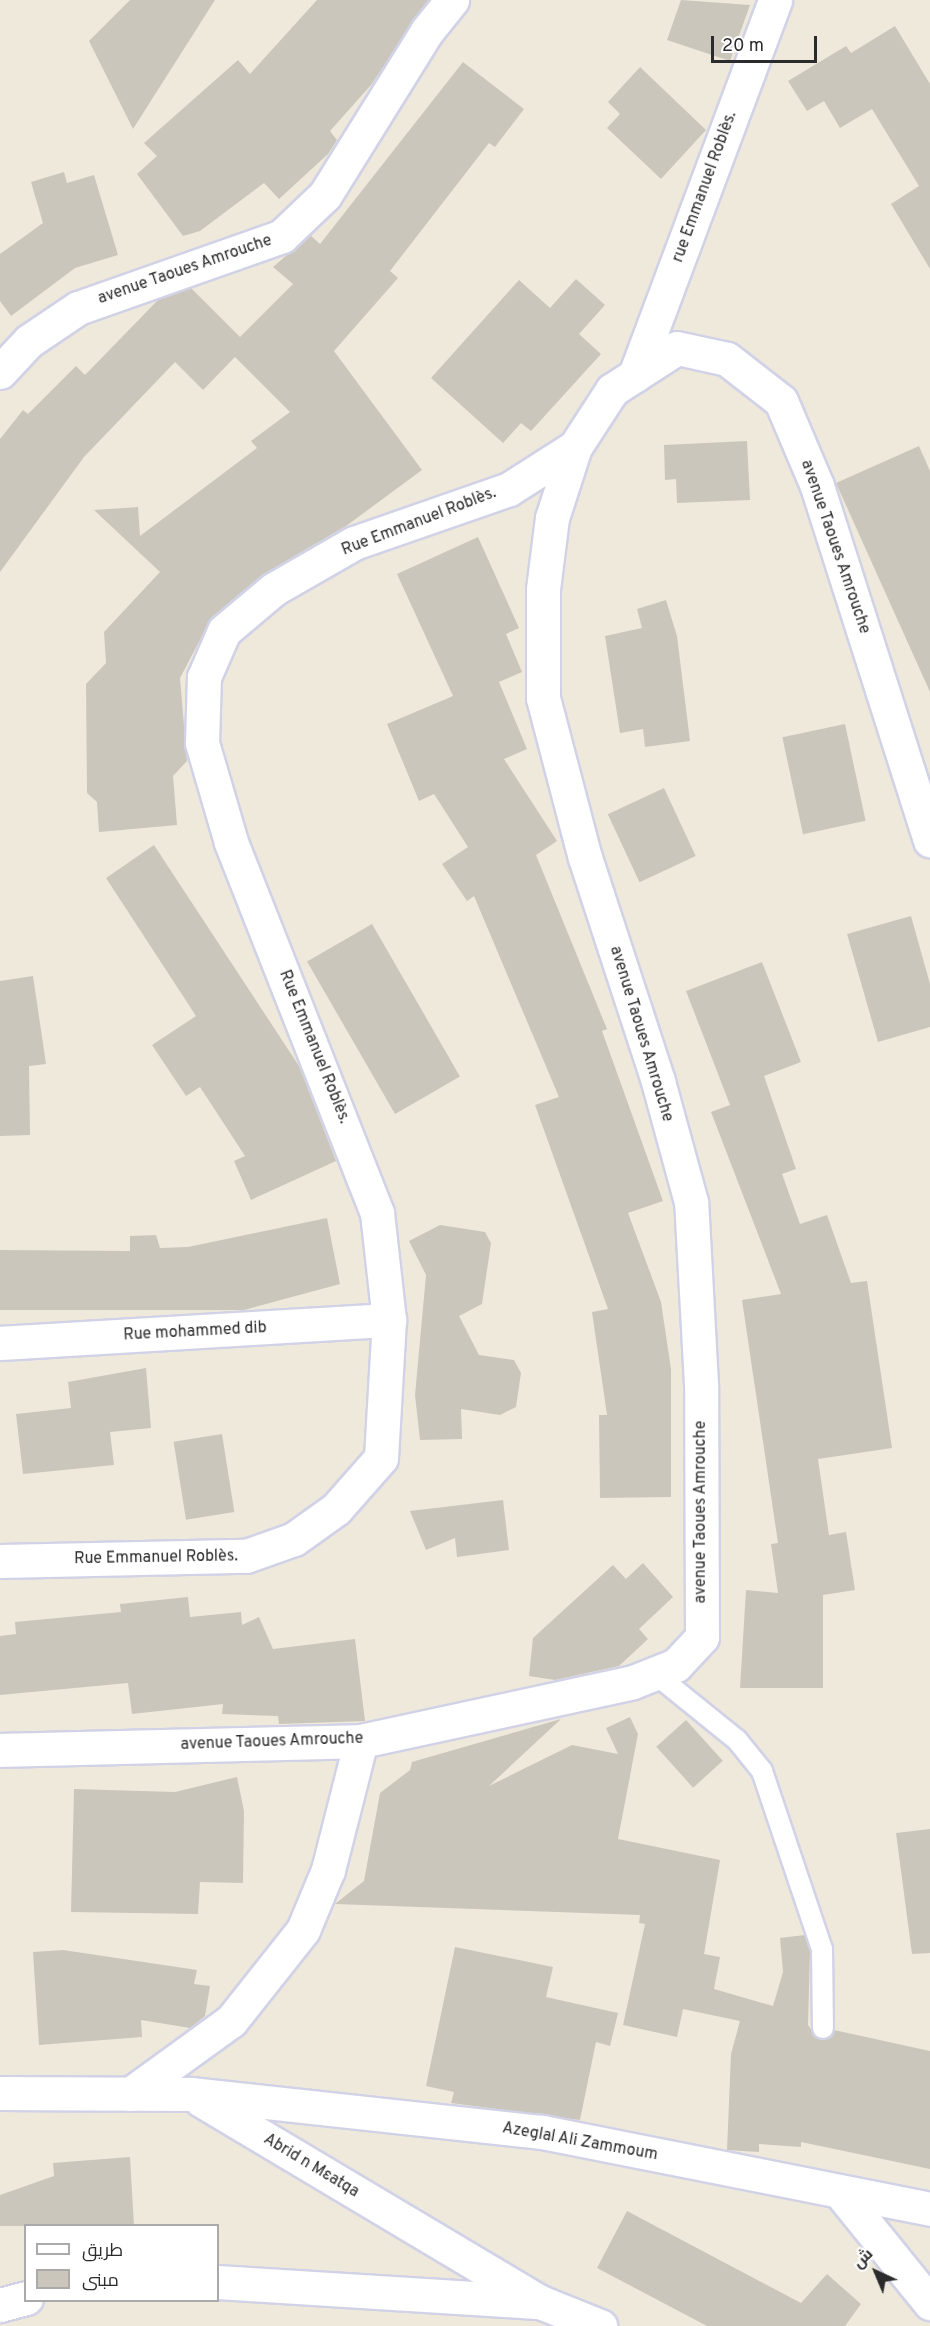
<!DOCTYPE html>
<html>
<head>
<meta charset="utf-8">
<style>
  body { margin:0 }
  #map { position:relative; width:930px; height:2326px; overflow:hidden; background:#efe9dc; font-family:Overpass,Cairo,sans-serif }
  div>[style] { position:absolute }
  .building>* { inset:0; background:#cac6bb; transform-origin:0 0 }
  .roads { filter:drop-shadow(2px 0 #d1d2e6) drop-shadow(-2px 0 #d1d2e6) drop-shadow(0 2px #d1d2e6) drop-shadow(0 -2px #d1d2e6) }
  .service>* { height:20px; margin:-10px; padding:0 10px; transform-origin:10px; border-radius:10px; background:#fff }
  .minor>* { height:33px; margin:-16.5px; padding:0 16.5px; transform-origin:16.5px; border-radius:16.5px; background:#fff }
  .secondary>* { height:33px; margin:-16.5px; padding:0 16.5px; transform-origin:16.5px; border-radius:16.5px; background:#fff }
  span { translate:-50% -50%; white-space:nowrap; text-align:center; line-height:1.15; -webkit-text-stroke:4.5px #fff; paint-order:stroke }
  .street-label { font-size:16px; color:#2b2b2b }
  .legend { position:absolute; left:24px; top:2224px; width:195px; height:78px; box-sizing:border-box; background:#fff; border:2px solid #aaa; margin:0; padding:8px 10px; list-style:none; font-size:18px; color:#2b2b2b }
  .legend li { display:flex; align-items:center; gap:12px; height:30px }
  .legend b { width:30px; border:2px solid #aaa }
  .north { position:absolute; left:846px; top:2242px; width:60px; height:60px; -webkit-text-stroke:4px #fff; paint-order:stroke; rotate:316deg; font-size:16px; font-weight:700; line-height:24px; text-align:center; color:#2b2b2b }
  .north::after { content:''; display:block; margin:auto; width:21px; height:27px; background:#2b2b2b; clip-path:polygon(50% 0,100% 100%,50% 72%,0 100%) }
  .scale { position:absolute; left:711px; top:36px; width:106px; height:27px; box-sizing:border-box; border:3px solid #2b2b2b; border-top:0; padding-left:8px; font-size:18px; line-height:21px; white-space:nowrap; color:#2b2b2b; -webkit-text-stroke:4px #fff; paint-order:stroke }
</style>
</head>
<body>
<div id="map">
  <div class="building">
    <i style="clip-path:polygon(130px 0,215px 0,133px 129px,89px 41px)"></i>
    <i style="clip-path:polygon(317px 0,428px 0,371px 85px,330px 131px,337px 140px,328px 154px,279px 199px,264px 183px,200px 231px,183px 236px,137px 174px,157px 156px,144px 143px,238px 60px,250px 74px)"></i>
    <i style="clip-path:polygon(681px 0,750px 5px,730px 61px,667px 40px)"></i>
    <i style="clip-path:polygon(895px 26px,930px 84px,930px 269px,891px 204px,919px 186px,872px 109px,840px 128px,824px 101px,807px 111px,788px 81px,846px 46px,851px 53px)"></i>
    <i style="clip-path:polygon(463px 62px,524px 109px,495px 147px,489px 143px,390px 271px,398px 278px,334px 351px,422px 470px,346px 526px,262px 575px,212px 617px,180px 678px,187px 761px,173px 776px,177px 825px,99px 832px,97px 802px,87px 793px,86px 684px,106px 663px,104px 632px,160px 572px,94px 510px,138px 507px,140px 536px,257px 448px,251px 441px,290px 412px,235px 357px,203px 390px,175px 362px,84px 457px,0 572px,0 439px,23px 410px,28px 414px,76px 366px,85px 375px,158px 300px,191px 288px,240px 337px,293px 284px,273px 267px,310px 235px,320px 244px)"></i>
    <i style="clip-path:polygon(640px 67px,706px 130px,661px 179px,607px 128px,620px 114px,608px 102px)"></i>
    <i style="clip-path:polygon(64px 172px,67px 183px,94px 175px,118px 255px,75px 268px,11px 316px,0 301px,0 254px,43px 223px,31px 182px)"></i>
    <i style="clip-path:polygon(576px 279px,605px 305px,579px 334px,601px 354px,531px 431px,521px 423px,503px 443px,431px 378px,519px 280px,550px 308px)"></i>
    <i style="clip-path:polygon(747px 441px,750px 500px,677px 503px,676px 479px,665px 480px,664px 445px)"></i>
    <i style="clip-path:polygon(919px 446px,930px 471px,930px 692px,836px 483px)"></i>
    <i style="clip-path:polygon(478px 537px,519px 628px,506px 634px,522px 672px,499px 682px,527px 749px,504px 759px,557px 841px,536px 855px,607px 1029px,602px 1031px,663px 1201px,628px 1213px,661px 1302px,671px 1369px,671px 1497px,600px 1498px,599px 1415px,607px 1415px,592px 1312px,608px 1309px,535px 1105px,559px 1097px,474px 896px,467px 901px,442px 864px,468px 847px,434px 794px,419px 801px,387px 724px,453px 696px,397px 574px)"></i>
    <i style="clip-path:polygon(666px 600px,677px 636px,690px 741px,645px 747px,643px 729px,620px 733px,605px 636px,642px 628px,637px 609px)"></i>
    <i style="left:845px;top:724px;width:99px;height:64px;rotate:78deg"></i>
    <i style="left:664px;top:788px;width:75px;height:62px;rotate:65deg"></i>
    <i style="clip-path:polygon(154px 845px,299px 1066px,336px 1161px,251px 1200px,234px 1161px,245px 1156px,200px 1087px,186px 1096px,152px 1045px,196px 1016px,106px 878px)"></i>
    <i style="clip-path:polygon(911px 916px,930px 984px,930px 1027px,878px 1042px,847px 934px)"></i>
    <i style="left:372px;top:924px;width:176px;height:75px;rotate:60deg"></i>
    <i style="clip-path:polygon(762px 962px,801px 1062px,764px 1076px,796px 1169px,782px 1174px,800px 1224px,827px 1215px,851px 1283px,867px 1281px,892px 1448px,818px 1459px,829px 1535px,846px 1532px,855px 1590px,823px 1595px,823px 1688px,740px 1688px,746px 1590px,778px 1593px,771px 1544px,778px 1543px,742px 1300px,781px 1294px,711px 1112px,730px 1105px,686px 991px)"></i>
    <i style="clip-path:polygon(33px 976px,46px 1064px,29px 1066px,30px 1135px,0 1136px,0 981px)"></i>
    <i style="clip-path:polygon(327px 1218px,340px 1284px,244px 1310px,0 1310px,0 1250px,130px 1251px,130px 1236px,156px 1235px,160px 1248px,188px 1247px)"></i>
    <i style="clip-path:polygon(440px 1225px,485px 1232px,491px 1243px,482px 1304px,459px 1316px,479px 1355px,514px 1360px,521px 1373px,516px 1407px,500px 1415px,461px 1409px,462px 1439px,420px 1440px,415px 1395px,426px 1275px,409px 1241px)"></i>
    <i style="clip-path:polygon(146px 1368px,151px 1428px,110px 1432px,114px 1465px,23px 1474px,16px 1414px,71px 1408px,68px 1382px)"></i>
    <i style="left:222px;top:1434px;width:79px;height:49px;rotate:81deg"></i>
    <i style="clip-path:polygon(503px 1500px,509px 1550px,457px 1557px,455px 1538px,426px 1550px,410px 1511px)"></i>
    <i style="clip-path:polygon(643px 1563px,673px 1597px,639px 1629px,648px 1639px,619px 1666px,555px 1680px,529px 1676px,533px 1638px,613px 1565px,626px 1579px)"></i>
    <i style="clip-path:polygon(188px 1597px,190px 1617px,241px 1612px,242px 1625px,259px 1617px,273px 1649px,355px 1639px,365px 1721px,279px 1724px,278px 1716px,222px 1714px,223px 1704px,132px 1714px,128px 1683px,0 1695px,0 1636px,16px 1634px,15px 1622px,121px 1612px,120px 1604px)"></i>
    <i style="clip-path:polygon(630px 1717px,638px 1734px,618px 1839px,720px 1860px,704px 1954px,720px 1957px,714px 1989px,773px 2006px,783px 1972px,780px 1938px,805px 1935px,810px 1951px,808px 2025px,817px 2038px,829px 2039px,834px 2030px,930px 2051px,930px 2169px,801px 2142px,801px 2147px,759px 2144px,759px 2152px,727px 2150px,731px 2054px,740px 2021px,683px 2009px,677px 2037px,623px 2025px,645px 1924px,639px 1923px,640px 1915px,335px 1904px,364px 1881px,380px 1793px,410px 1770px,412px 1762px,561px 1719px,489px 1786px,572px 1745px,618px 1754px,606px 1728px)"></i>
    <i style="left:686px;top:1720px;width:55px;height:40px;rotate:48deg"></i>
    <i style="clip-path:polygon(237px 1777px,244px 1811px,243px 1883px,200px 1882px,198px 1914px,71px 1912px,74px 1789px,175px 1792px)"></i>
    <i style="clip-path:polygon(930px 1829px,930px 1953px,912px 1954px,896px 1833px)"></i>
    <i style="clip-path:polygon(455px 1947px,553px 1967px,546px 1997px,618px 2013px,610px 2046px,596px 2042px,580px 2120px,451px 2103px,454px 2092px,426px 2086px)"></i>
    <i style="clip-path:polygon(63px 1950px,197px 1970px,194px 1984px,210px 1986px,205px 2016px,190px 2028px,141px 2020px,142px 2037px,39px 2045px,33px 1952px)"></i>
    <i style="clip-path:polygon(130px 2157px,134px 2226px,0 2226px,0 2195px,54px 2176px,53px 2163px)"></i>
    <i style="clip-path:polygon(627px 2211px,801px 2303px,827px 2274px,861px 2304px,845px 2326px,707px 2326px,597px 2268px)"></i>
  </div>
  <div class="roads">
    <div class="service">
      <i style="left:654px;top:1673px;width:107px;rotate:38.9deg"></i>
      <i style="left:737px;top:1740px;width:40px;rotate:51deg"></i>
      <i style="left:762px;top:1771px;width:188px;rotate:71.4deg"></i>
      <i style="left:822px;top:1949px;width:79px;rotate:89.3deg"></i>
    </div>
    <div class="minor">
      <i style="left:0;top:372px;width:42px;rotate:-46.9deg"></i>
      <i style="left:29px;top:341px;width:59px;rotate:-34deg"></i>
      <i style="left:78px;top:308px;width:216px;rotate:-19.4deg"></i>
      <i style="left:282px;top:236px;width:59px;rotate:-43.6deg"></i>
      <i style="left:325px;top:195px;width:193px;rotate:-58.1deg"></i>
      <i style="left:427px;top:31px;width:40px;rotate:-51deg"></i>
      <i style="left:635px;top:375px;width:400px;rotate:-69.5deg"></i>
      <i style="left:0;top:1343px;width:390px;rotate:-3.4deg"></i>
      <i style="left:0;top:1561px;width:246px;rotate:-1.2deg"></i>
      <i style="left:246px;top:1556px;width:51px;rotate:-19.5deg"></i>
      <i style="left:294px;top:1539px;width:52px;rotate:-35.5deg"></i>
      <i style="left:336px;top:1509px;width:68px;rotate:-48.6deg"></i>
      <i style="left:381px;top:1458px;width:138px;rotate:-86.7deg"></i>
      <i style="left:389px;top:1320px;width:108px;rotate:-96.4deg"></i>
      <i style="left:377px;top:1213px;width:399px;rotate:-111.5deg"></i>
      <i style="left:231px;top:842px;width:103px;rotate:-106.3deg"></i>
      <i style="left:202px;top:743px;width:66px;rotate:-88.3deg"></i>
      <i style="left:204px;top:677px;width:50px;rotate:-66.5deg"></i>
      <i style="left:224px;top:631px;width:65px;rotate:-40deg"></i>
      <i style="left:274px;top:589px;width:92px;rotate:-29.9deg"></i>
      <i style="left:354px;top:543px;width:164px;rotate:-19.2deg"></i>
      <i style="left:509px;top:489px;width:78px;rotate:-32.5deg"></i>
      <i style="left:0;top:1750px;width:361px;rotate:-1.4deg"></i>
      <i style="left:361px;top:1741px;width:278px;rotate:-12.2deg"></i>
      <i style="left:633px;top:1682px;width:46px;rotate:-21.6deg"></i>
      <i style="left:676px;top:1665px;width:38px;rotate:-47deg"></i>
      <i style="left:702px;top:1637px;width:253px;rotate:-90.2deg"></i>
      <i style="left:701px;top:1384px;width:182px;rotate:-93.1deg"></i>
      <i style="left:691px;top:1202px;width:125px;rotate:-105.3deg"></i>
      <i style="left:658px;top:1081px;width:235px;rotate:-108.1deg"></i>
      <i style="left:585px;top:858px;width:165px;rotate:-104.7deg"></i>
      <i style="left:543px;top:698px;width:109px;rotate:-90deg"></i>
      <i style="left:543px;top:589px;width:72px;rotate:-82.8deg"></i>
      <i style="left:552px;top:518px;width:75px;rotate:-72.1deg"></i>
      <i style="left:575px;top:447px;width:68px;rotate:-57deg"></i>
      <i style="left:612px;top:390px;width:77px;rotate:-32.9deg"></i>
      <i style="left:677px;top:348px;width:51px;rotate:12.4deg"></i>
      <i style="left:727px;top:359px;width:68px;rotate:37.9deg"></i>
      <i style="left:781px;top:401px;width:92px;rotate:67deg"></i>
      <i style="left:817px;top:486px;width:372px;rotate:72.3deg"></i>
      <i style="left:130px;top:2094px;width:125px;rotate:-35.9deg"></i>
      <i style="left:231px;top:2021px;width:116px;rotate:-51.6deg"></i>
      <i style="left:303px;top:1930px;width:65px;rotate:-67.4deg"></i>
      <i style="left:328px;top:1870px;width:133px;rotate:-75.7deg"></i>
      <i style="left:840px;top:2192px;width:143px;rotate:51deg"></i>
      <i style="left:218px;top:2282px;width:323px;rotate:3.6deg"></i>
      <i style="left:0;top:2305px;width:27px;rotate:-15deg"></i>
    </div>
    <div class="secondary">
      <i style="left:0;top:2093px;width:191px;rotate:0.3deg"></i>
      <i style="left:191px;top:2094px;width:353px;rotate:6.2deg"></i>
      <i style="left:542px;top:2132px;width:396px;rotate:11.2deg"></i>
      <i style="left:201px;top:2100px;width:395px;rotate:30.8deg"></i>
      <i style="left:540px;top:2302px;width:65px;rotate:21.8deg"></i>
    </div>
  </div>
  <div class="street-label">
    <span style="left:705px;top:187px;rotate:-70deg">rue Emmanuel Roblès.</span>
    <span style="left:185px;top:270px;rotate:-19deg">avenue Taoues Amrouche</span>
    <span style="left:419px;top:522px;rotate:-21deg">Rue Emmanuel Roblès.</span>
    <span style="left:835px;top:547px;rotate:71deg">avenue Taoues Amrouche</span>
    <span style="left:641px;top:1034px;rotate:73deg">avenue Taoues Amrouche</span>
    <span style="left:314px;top:1047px;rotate:68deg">Rue Emmanuel Roblès.</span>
    <span style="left:195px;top:1332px;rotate:-3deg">Rue mohammed dib</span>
    <span style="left:701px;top:1512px;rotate:-90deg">avenue Taoues Amrouche</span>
    <span style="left:156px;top:1558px;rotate:-1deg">Rue Emmanuel Roblès.</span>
    <span style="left:272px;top:1742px;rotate:-2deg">avenue Taoues Amrouche</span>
    <span style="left:580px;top:2142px;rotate:10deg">Azeglal Ali Zammoum</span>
    <span style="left:311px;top:2166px;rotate:31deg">Abrid n Mɛatqa</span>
  </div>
  <ul class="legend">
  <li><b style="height:8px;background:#fff"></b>طريق</li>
  <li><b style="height:16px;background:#cac6bb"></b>مبنى</li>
  </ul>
  <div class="north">ش</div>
  <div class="scale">20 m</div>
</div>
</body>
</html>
